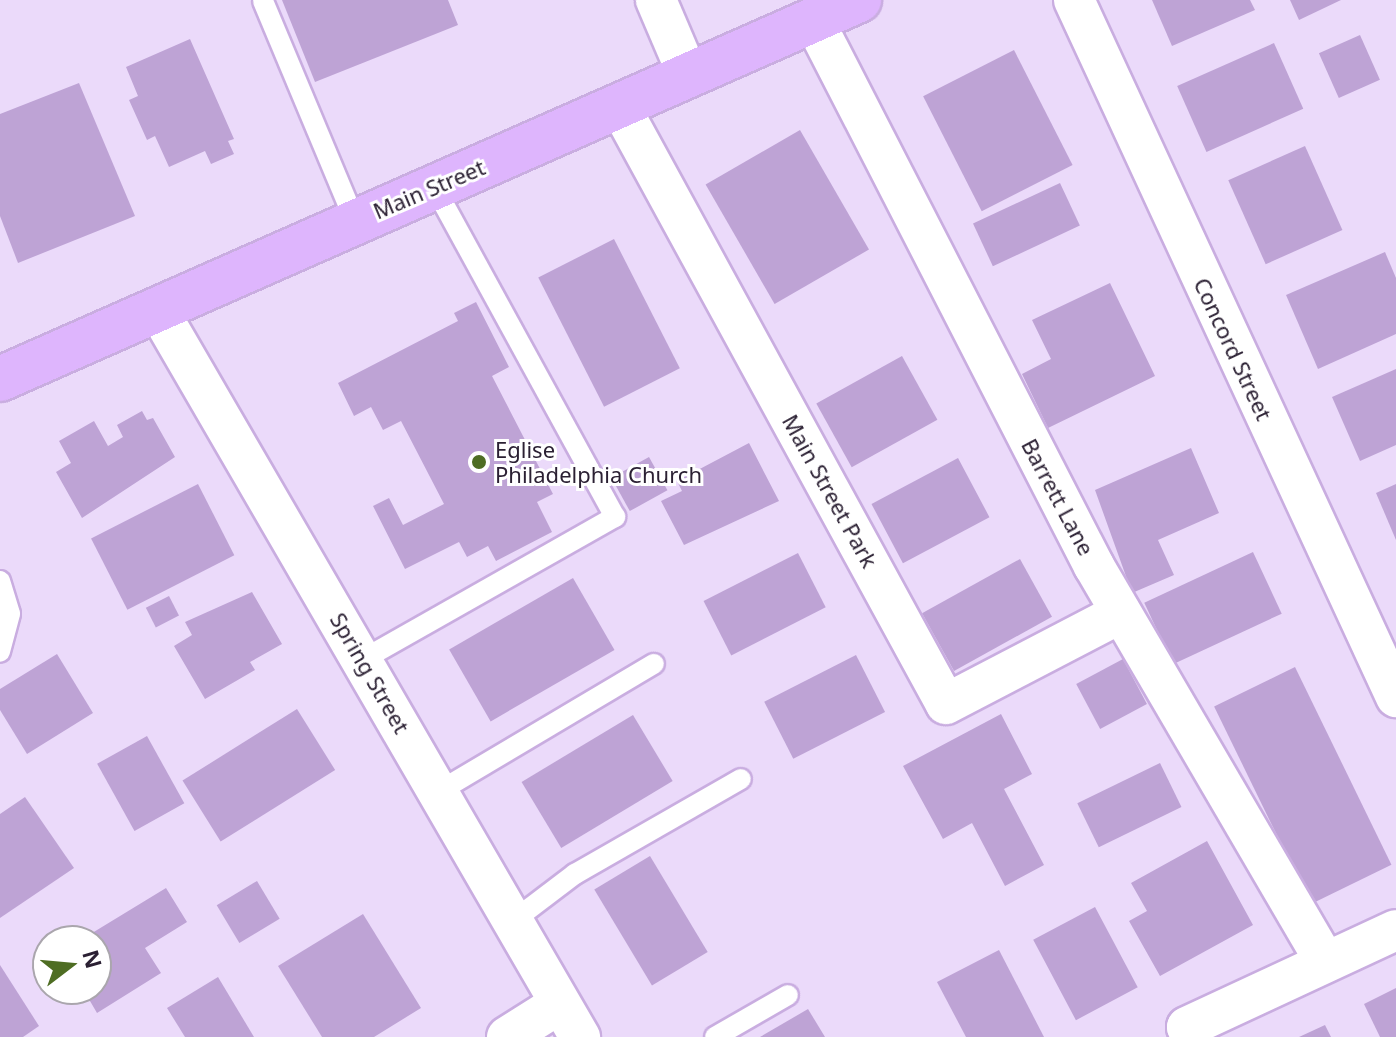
<!DOCTYPE html>
<html>
<head>
<meta charset="utf-8">
<style>
  body { margin:0 }
  #map { position:relative; width:1396px; height:1037px; overflow:hidden; background:#ebdafa; font-family:"Noto Sans",sans-serif }
  div>[style] { position:absolute }
  .building>* { inset:0; background:#bea3d5; transform-origin:0 0 }
  .roads { filter:drop-shadow(2px 0 #c9ade0) drop-shadow(-2px 0 #c9ade0) drop-shadow(0 2px #c9ade0) drop-shadow(0 -2px #c9ade0) }
  .service>* { height:20px; margin:-10px; padding:0 10px; transform-origin:10px; border-radius:10px; background:#fff }
  .minor>* { height:40px; margin:-20px; padding:0 20px; transform-origin:20px; border-radius:20px; background:#fff }
  .primary>* { height:44px; margin:-22px; padding:0 22px; transform-origin:22px; border-radius:22px; background:#deb5fd }
  .dots>* { width:22px; height:22px; translate:-50% -50%; box-sizing:border-box; border:4px solid #fff; border-radius:50% }
  span { translate:-50% -50%; white-space:nowrap; text-align:center; line-height:1.15; -webkit-text-stroke:6px #fff; paint-order:stroke }
  .street-label { font-size:22px; color:#2b2033 }
  .poi-label { font-size:22px; color:#2b2033 }
  .left { translate:0 -50%; text-align:left }
  .north { position:absolute; left:32px; top:925px; width:80px; height:80px; box-sizing:border-box; background:#fff; border:2px solid #aaa6ad; border-radius:50%; rotate:74deg; font-size:22px; font-weight:700; line-height:32px; text-align:center; color:#2b2033 }
  .north::after { content:''; display:block; margin:auto; width:28px; height:36px; background:#4e6d23; clip-path:polygon(50% 0,100% 100%,50% 72%,0 100%) }
</style>
</head>
<body>
<div id="map">
  <div class="building">
    <i style="clip-path:polygon(282px 0,448px 0,458px 25px,315px 82px)"></i>
    <i style="clip-path:polygon(1152px 0,1250px 0,1255px 10px,1172px 46px)"></i>
    <i style="clip-path:polygon(1290px 0,1341px 0,1299px 20px)"></i>
    <i style="left:1360px;top:35px;width:49px;height:45px;rotate:66deg"></i>
    <i style="clip-path:polygon(190px 39px,234px 139px,228px 141px,234px 154px,211px 164px,205px 151px,169px 167px,155px 136px,147px 140px,129px 100px,138px 96px,126px 67px)"></i>
    <i style="left:1274px;top:43px;width:72px;height:106px;rotate:66deg"></i>
    <i style="left:1014px;top:50px;width:129px;height:102px;rotate:63deg"></i>
    <i style="clip-path:polygon(79px 83px,135px 216px,18px 263px,0 216px,0 114px)"></i>
    <i style="left:800px;top:130px;width:138px;height:109px;rotate:60deg"></i>
    <i style="left:1305px;top:146px;width:92px;height:84px;rotate:66deg"></i>
    <i style="left:1060px;top:183px;width:47px;height:96px;rotate:65deg"></i>
    <i style="left:614px;top:239px;width:145px;height:85px;rotate:63deg"></i>
    <i style="clip-path:polygon(1385px 252px,1396px 278px,1396px 334px,1318px 369px,1286px 295px)"></i>
    <i style="clip-path:polygon(1110px 283px,1155px 376px,1048px 428px,1022px 374px,1051px 359px,1032px 320px)"></i>
    <i style="clip-path:polygon(476px 302px,509px 367px,492px 376px,553px 494px,537px 502px,552px 532px,496px 561px,488px 546px,467px 557px,459px 542px,405px 569px,373px 506px,389px 498px,403px 525px,444px 504px,401px 421px,383px 430px,371px 407px,354px 416px,338px 383px,458px 321px,454px 313px)"></i>
    <i style="left:902px;top:356px;width:73px;height:98px;rotate:61deg"></i>
    <i style="clip-path:polygon(1396px 369px,1396px 445px,1360px 461px,1332px 397px)"></i>
    <i style="clip-path:polygon(142px 411px,147px 420px,153px 418px,175px 457px,82px 518px,56px 472px,71px 463px,59px 441px,94px 421px,108px 446px,123px 437px,117px 425px)"></i>
    <i style="clip-path:polygon(749px 443px,779px 501px,684px 545px,661px 501px,682px 491px,677px 481px)"></i>
    <i style="clip-path:polygon(1191px 448px,1219px 513px,1158px 540px,1174px 575px,1132px 593px,1095px 490px)"></i>
    <i style="left:649px;top:457px;width:38px;height:43px;rotate:61deg"></i>
    <i style="left:958px;top:458px;width:67px;height:98px;rotate:62deg"></i>
    <i style="left:198px;top:484px;width:80px;height:120px;rotate:63deg"></i>
    <i style="clip-path:polygon(1396px 484px,1396px 540px,1376px 493px)"></i>
    <i style="left:1253px;top:552px;width:68px;height:120px;rotate:65deg"></i>
    <i style="left:798px;top:553px;width:61px;height:106px;rotate:63deg"></i>
    <i style="left:1020px;top:559px;width:66px;height:112px;rotate:61deg"></i>
    <i style="left:573px;top:578px;width:83px;height:143px;rotate:60deg"></i>
    <i style="clip-path:polygon(252px 592px,282px 644px,250px 662px,255px 670px,205px 699px,174px 646px,192px 635px,185px 622px)"></i>
    <i style="left:169px;top:596px;width:22px;height:26px;rotate:63deg"></i>
    <i style="clip-path:polygon(57px 654px,93px 713px,27px 754px,0 710px,0 689px)"></i>
    <i style="left:856px;top:655px;width:64px;height:103px;rotate:63deg"></i>
    <i style="left:1123px;top:659px;width:51px;height:53px;rotate:62deg"></i>
    <i style="left:1295px;top:667px;width:220px;height:90px;rotate:64deg"></i>
    <i style="left:297px;top:709px;width:72px;height:135px;rotate:58deg"></i>
    <i style="clip-path:polygon(1001px 714px,1032px 774px,1004px 789px,1044px 865px,1005px 886px,972px 823px,943px 839px,903px 766px)"></i>
    <i style="left:633px;top:715px;width:77px;height:130px;rotate:59deg"></i>
    <i style="left:147px;top:736px;width:77px;height:57px;rotate:61deg"></i>
    <i style="left:1160px;top:763px;width:49px;height:92px;rotate:64deg"></i>
    <i style="clip-path:polygon(25px 797px,74px 868px,0 918px,0 814px)"></i>
    <i style="clip-path:polygon(1207px 841px,1253px 925px,1160px 976px,1129px 921px,1147px 911px,1131px 883px)"></i>
    <i style="left:650px;top:856px;width:112px;height:65px;rotate:59deg"></i>
    <i style="left:257px;top:881px;width:44px;height:47px;rotate:59deg"></i>
    <i style="clip-path:polygon(166px 888px,187px 922px,145px 948px,161px 973px,97px 1013px,83px 989px,96px 989px,96px 941px,79px 941px)"></i>
    <i style="left:1095px;top:907px;width:91px;height:70px;rotate:62deg"></i>
    <i style="clip-path:polygon(363px 914px,421px 1008px,374px 1037px,322px 1037px,278px 966px)"></i>
    <i style="clip-path:polygon(999px 950px,1044px 1037px,966px 1037px,937px 982px)"></i>
    <i style="clip-path:polygon(0 965px,39px 1026px,23px 1037px,0 1037px)"></i>
    <i style="clip-path:polygon(218px 977px,254px 1037px,185px 1037px,167px 1008px)"></i>
    <i style="clip-path:polygon(1396px 988px,1396px 1037px,1380px 1037px,1364px 1004px)"></i>
    <i style="clip-path:polygon(808px 1009px,825px 1037px,760px 1037px)"></i>
    <i style="clip-path:polygon(1325px 1025px,1331px 1037px,1299px 1037px)"></i>
  </div>
  <div class="roads">
    <div class="service">
      <i style="left:263px;top:1px;width:238px;rotate:67.3deg"></i>
      <i style="left:0;top:581px;width:34px;rotate:73deg"></i>
      <i style="left:10px;top:614px;width:39px;rotate:105deg"></i>
      <i style="left:362px;top:660px;width:291px;rotate:-29.5deg"></i>
      <i style="left:615px;top:517px;width:375px;rotate:-118.7deg"></i>
      <i style="left:438px;top:792px;width:251px;rotate:-30.7deg"></i>
      <i style="left:513px;top:921px;width:78px;rotate:-37.2deg"></i>
      <i style="left:575px;top:874px;width:191px;rotate:-29.8deg"></i>
      <i style="left:715px;top:1037px;width:84px;rotate:-29.9deg"></i>
    </div>
    <div class="minor">
      <i style="left:656px;top:0;width:82px;rotate:66.9deg"></i>
      <i style="left:1074px;top:0;width:768px;rotate:65.2deg"></i>
      <i style="left:814px;top:21px;width:613px;rotate:62.81deg"></i>
      <i style="left:1094px;top:566px;width:458px;rotate:59.7deg"></i>
      <i style="left:619px;top:105px;width:682px;rotate:61.37deg"></i>
      <i style="left:946px;top:704px;width:197px;rotate:-27.5deg"></i>
      <i style="left:158px;top:310px;width:841px;rotate:59.87deg"></i>
      <i style="left:507px;top:1037px;width:62px;rotate:-32.4deg"></i>
      <i style="left:1192px;top:1037px;width:11px;rotate:-117deg"></i>
      <i style="left:1187px;top:1027px;width:230px;rotate:-24.9deg"></i>
    </div>
    <div class="primary">
      <i style="left:0;top:379px;width:939px;rotate:-23.81deg"></i>
    </div>
  </div>
  <div class="dots">
    <i style="left:479px;top:462px;background:#4e6d23"></i>
  </div>
  <div class="street-label">
    <span style="left:429px;top:189px;rotate:-23deg">Main Street</span>
    <span style="left:1233px;top:349px;rotate:65deg">Concord Street</span>
    <span style="left:830px;top:491px;rotate:61deg">Main Street Park</span>
    <span style="left:1058px;top:497px;rotate:62deg">Barrett Lane</span>
    <span style="left:370px;top:673px;rotate:60deg">Spring Street</span>
  </div>
  <div class="poi-label">
    <span class="left" style="left:495px;top:462px">Eglise<br>Philadelphia Church</span>
  </div>
  <div class="north">N</div>
</div>
</body>
</html>
